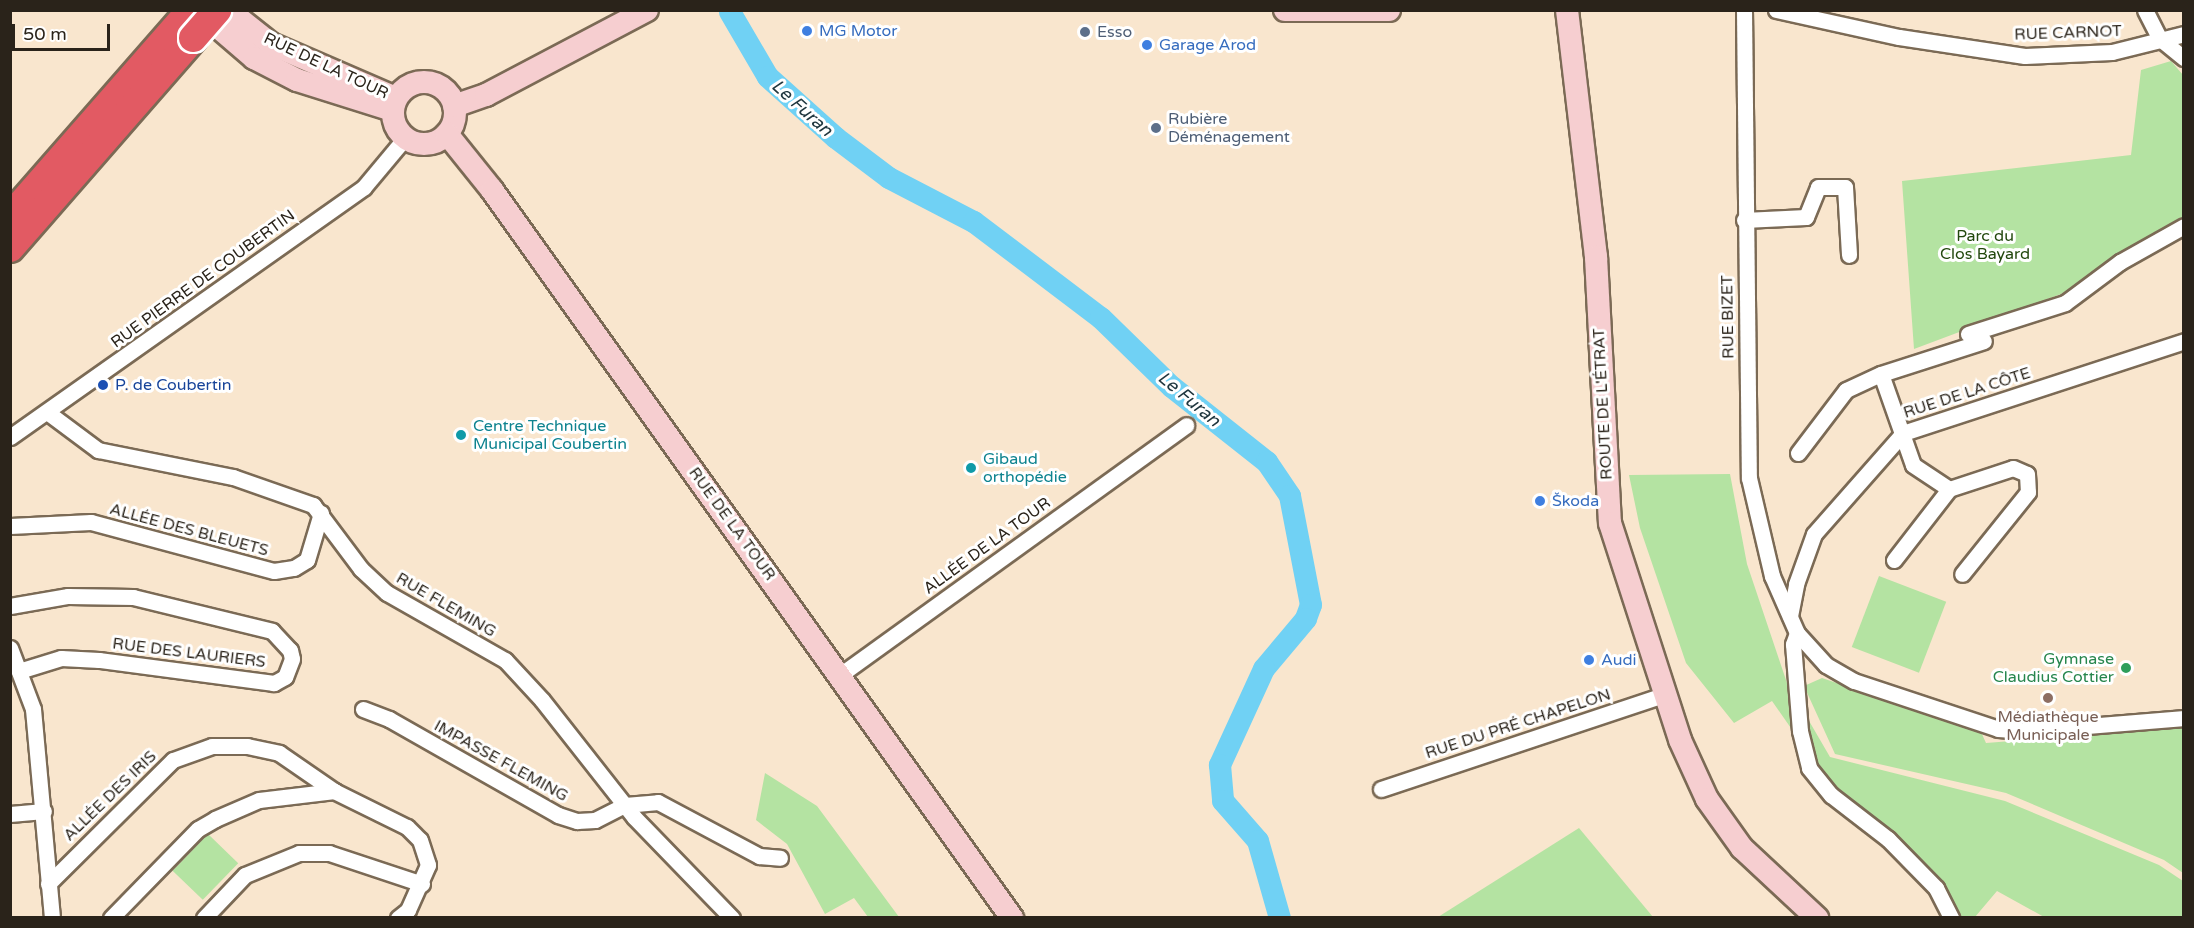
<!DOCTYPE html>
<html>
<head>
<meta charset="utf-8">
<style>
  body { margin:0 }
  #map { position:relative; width:2194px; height:928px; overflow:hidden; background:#f9e6ce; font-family:"Varela Round",sans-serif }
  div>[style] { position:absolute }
  .green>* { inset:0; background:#b4e3a2; transform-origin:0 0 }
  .river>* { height:22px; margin:-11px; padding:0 11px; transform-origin:11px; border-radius:11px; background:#70d1f4 }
  .roads { filter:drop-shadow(2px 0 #7b6a55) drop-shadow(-2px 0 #7b6a55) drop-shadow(0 2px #7b6a55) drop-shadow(0 -2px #7b6a55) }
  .street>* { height:15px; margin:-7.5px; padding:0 7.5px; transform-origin:7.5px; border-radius:7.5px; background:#fff }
  .secondary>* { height:22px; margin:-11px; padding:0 11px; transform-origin:11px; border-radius:11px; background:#f6ced0 }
  .secondary>.ring { margin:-11px; padding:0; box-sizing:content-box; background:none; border:22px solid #f6ced0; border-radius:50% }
  .highway>* { height:28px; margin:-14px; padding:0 14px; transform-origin:14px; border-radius:14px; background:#e25a63 }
  .bridges { filter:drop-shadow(2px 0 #fff) drop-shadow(-2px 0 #fff) drop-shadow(0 2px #fff) drop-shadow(0 -2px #fff) }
  .highway-bridge>* { height:28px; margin:-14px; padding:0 14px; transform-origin:14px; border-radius:14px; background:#e25a63 }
  .dots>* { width:16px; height:16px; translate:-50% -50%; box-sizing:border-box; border:3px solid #fff; border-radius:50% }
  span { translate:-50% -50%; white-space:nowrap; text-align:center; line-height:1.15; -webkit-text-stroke:6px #fff; paint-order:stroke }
  .shop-label { font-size:16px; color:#366cbe }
  .left { translate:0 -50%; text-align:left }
  .service-label { font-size:16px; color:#4e5e75 }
  .street-label { font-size:16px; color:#2a231a }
  .park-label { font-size:16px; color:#22480d }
  .transit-label { font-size:16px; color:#164399 }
  .culture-label { font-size:16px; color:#0d838f }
  .leisure-label { font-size:16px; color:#27864d }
  .right { translate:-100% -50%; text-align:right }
  .education-label { font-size:16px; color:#785e54 }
  .water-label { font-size:18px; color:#20373f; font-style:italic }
  .frame { position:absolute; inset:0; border:12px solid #2a231a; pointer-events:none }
  .scale { position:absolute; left:12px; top:24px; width:98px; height:27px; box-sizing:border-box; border:3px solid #2a231a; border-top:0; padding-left:8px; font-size:18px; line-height:21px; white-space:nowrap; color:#2a231a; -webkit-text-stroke:4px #fff; paint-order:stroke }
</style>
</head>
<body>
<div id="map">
  <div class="green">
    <i style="clip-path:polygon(2171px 61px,2183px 75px,2183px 218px,2061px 294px,1914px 349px,1902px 181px,2131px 155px,2141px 70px)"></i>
    <i style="clip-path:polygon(1730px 474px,1747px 564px,1787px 683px,1830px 757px,2005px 801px,2159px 865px,2183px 881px,2183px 917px,2044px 917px,1997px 891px,1975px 917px,1959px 917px,1946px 894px,1834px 790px,1772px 701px,1734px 723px,1686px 663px,1640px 528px,1629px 475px)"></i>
    <i style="left:1879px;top:576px;width:72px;height:76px;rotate:21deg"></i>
    <i style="clip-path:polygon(1822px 678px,1981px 732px,1986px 743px,2183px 728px,2183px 873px,2164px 860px,2006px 793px,1835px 754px,1804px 686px)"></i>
    <i style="clip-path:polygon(765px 773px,817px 806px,899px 917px,868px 917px,854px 898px,825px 914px,787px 844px,756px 820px)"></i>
    <i style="clip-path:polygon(1579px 828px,1653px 917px,1438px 917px)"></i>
    <i style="left:208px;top:834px;width:42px;height:51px;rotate:44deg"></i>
  </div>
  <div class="river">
    <i style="left:730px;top:12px;width:75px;rotate:59.7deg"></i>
    <i style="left:768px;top:77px;width:91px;rotate:41.9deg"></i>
    <i style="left:836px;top:138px;width:66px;rotate:37deg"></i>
    <i style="left:889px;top:178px;width:96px;rotate:27.4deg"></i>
    <i style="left:974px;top:222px;width:159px;rotate:37.1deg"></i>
    <i style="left:1101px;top:318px;width:99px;rotate:44.2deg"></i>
    <i style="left:1172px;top:387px;width:121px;rotate:38.3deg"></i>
    <i style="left:1267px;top:462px;width:41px;rotate:55.9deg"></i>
    <i style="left:1290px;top:496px;width:111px;rotate:79.1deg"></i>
    <i style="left:1311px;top:605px;width:15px;rotate:110deg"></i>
    <i style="left:1306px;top:619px;width:65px;rotate:130deg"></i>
    <i style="left:1264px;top:669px;width:106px;rotate:114.6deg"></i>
    <i style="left:1220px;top:765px;width:36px;rotate:85deg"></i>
    <i style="left:1223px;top:801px;width:53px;rotate:48.8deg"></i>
    <i style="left:1258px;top:841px;width:80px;rotate:74.1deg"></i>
  </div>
  <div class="roads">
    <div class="street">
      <i style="left:1744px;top:10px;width:468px;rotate:89.4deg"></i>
      <i style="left:1749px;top:478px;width:101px;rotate:76.8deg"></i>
      <i style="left:1772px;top:576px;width:62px;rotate:66.3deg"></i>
      <i style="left:1797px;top:633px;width:43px;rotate:47.8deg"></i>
      <i style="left:1826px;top:665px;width:32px;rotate:30deg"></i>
      <i style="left:1854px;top:681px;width:152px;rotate:18.4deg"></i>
      <i style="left:1998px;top:729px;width:28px;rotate:4deg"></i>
      <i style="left:2026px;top:731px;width:159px;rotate:-4.7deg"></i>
      <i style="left:1776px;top:10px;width:126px;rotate:12.4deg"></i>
      <i style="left:1899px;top:37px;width:127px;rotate:8.6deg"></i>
      <i style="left:2025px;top:56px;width:87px;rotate:-2.6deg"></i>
      <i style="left:2112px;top:52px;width:74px;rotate:-14deg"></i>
      <i style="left:2145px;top:10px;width:31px;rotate:63deg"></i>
      <i style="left:2159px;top:38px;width:32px;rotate:39deg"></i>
      <i style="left:1744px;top:220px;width:62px;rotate:-2.8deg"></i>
      <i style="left:1806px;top:217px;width:32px;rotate:-68deg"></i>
      <i style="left:1818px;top:187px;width:27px"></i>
      <i style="left:1845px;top:187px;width:68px;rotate:86.6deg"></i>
      <i style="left:1968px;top:334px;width:102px;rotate:-17.7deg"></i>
      <i style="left:2065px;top:303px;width:69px;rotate:-36.7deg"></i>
      <i style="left:2120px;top:262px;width:73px;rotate:-29.4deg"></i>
      <i style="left:1881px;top:374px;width:108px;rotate:-17.8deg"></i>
      <i style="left:47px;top:412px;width:64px;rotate:36.7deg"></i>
      <i style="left:98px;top:450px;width:138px;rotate:11.3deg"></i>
      <i style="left:233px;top:477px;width:85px;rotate:19.3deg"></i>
      <i style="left:313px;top:505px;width:80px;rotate:53.1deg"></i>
      <i style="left:361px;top:569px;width:35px;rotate:43deg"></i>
      <i style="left:387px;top:593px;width:136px;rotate:29.6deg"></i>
      <i style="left:505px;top:660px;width:54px;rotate:47.2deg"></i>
      <i style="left:542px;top:700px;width:149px;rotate:51.8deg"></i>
      <i style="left:634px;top:817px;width:141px;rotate:45.9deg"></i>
      <i style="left:10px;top:437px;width:433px;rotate:-35.2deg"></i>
      <i style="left:364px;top:187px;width:64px;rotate:-50.1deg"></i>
      <i style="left:1798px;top:453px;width:79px;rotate:-52.7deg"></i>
      <i style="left:1846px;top:390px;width:38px;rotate:-25deg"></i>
      <i style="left:1881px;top:374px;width:96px;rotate:70.6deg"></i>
      <i style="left:1913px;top:465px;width:43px;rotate:33.7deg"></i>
      <i style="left:10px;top:526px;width:81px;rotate:-2.8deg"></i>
      <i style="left:91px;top:522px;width:189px;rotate:15deg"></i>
      <i style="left:274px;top:571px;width:20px;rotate:-9deg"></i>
      <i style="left:294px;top:568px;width:15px;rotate:-32deg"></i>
      <i style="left:307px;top:560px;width:49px;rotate:-73.4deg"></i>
      <i style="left:1894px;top:560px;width:90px;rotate:-52.2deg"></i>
      <i style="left:1949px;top:489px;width:67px;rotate:-18.2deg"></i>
      <i style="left:2013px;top:468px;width:15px;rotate:23deg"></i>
      <i style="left:2027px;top:474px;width:18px;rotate:87deg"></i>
      <i style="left:2028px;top:492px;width:105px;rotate:128.8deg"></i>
      <i style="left:10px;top:606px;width:59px;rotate:-9.8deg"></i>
      <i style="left:68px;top:596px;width:65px;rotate:0.9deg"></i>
      <i style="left:133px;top:597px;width:143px;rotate:13.7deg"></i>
      <i style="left:272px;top:631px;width:26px;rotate:47deg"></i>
      <i style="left:290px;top:650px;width:9px;rotate:77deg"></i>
      <i style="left:292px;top:659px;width:19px;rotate:111deg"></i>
      <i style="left:285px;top:677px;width:13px;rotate:151deg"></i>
      <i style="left:274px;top:683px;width:177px;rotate:-172.5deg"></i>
      <i style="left:99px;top:660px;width:38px;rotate:-177deg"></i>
      <i style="left:61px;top:658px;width:44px;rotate:162.8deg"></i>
      <i style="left:1790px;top:616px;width:33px;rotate:-79deg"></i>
      <i style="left:1796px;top:584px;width:53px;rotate:-70.2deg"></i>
      <i style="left:1814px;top:534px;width:135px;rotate:-48.6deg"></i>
      <i style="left:1903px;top:433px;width:296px;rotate:-18.1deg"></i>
      <i style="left:1797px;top:633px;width:12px;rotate:110deg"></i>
      <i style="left:1793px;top:644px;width:87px;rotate:85.4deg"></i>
      <i style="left:1800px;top:731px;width:38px;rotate:76deg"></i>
      <i style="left:1809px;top:768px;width:35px;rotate:51deg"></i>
      <i style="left:1831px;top:795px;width:72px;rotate:37.7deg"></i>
      <i style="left:1888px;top:839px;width:69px;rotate:45.6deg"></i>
      <i style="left:1936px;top:888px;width:34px;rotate:63deg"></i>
      <i style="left:10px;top:648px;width:65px;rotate:69.3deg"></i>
      <i style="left:33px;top:709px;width:210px;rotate:84.8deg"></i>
      <i style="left:840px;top:675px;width:427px;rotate:-35.8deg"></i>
      <i style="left:363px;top:709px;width:28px;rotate:21deg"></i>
      <i style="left:389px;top:719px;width:194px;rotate:29.6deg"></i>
      <i style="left:558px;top:815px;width:20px;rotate:18deg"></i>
      <i style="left:577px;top:821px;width:18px;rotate:-3deg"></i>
      <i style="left:595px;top:820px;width:34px;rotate:-27deg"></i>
      <i style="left:625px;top:805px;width:33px;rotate:-5deg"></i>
      <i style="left:658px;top:802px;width:115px;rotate:28.1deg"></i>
      <i style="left:759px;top:856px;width:21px;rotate:5deg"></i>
      <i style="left:1381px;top:789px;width:300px;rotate:-18.4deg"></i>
      <i style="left:10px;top:814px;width:34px;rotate:-5deg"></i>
      <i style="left:48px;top:884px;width:176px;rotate:-44.8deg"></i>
      <i style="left:173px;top:760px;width:41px;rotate:-19.7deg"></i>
      <i style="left:212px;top:746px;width:35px"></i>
      <i style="left:247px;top:746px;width:33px;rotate:12deg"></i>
      <i style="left:279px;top:753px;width:67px;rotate:34.6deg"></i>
      <i style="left:334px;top:791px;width:81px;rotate:26.3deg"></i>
      <i style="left:407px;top:827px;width:18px;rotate:45deg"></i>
      <i style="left:420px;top:840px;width:26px;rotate:72deg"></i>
      <i style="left:428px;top:865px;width:49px;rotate:114deg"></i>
      <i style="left:408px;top:910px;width:13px;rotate:141deg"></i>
      <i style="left:111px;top:918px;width:124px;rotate:-45.7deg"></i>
      <i style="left:198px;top:829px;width:20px;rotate:-30deg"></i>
      <i style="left:215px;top:819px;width:48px;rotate:-23.4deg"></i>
      <i style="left:259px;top:800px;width:76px;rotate:-6.8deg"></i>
      <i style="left:204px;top:918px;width:59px;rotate:-46.4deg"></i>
      <i style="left:245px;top:875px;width:58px;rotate:-22.2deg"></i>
      <i style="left:299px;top:853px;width:30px"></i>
      <i style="left:329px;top:853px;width:98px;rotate:18.4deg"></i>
    </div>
    <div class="secondary">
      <i style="left:198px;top:10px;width:74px;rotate:40.6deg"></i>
      <i style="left:254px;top:58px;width:48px;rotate:27.1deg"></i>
      <i style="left:297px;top:80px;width:100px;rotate:17.5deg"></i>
      <i style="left:228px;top:10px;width:55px;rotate:38.3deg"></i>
      <i style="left:271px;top:44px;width:136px;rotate:23.4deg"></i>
      <i style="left:1285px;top:10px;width:104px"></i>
      <i style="left:1567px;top:10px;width:249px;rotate:83.3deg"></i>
      <i style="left:1596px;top:257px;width:266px;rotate:87deg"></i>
      <i style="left:1610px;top:523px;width:228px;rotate:72.1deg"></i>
      <i style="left:1680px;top:740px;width:65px;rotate:65.4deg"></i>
      <i style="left:1707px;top:799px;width:60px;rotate:54.5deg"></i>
      <i style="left:1742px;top:848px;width:103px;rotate:43deg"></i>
      <i class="ring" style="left:393px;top:82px;width:40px;height:40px"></i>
      <i style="left:454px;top:106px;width:34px;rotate:-19deg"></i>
      <i style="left:486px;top:95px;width:182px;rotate:-27.8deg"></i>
      <i style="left:447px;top:134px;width:72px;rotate:51.2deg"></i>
      <i style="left:492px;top:190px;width:895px;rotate:54.46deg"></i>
    </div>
    <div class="highway">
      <i style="left:10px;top:217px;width:275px;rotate:-48.8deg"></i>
      <i style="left:10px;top:248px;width:279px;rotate:-48.9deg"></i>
    </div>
  </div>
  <div class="bridges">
    <div class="highway-bridge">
      <i style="left:193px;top:38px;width:37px;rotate:-49deg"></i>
    </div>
  </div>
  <div class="dots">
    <i style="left:807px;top:31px;background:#3f7fe0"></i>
    <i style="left:1085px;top:32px;background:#5c6f8a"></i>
    <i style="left:1147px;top:45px;background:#3f7fe0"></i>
    <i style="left:1156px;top:128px;background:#5c6f8a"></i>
    <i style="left:103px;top:385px;background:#1a4fb4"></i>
    <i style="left:461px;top:435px;background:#0f9aa8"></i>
    <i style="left:971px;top:468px;background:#0f9aa8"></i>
    <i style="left:1540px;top:501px;background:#3f7fe0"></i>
    <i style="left:1589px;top:660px;background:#3f7fe0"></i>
    <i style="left:2126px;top:668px;background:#2e9e5b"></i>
    <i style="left:2048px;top:698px;background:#8d6e63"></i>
  </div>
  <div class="shop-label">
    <span class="left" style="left:819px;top:31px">MG Motor</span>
    <span class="left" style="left:1159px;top:45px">Garage Arod</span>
    <span class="left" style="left:1552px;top:501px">Škoda</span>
    <span class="left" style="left:1601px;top:660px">Audi</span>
  </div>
  <div class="service-label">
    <span class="left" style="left:1097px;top:32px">Esso</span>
    <span class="left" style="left:1168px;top:128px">Rubière<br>Déménagement</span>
  </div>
  <div class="street-label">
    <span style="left:2068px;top:33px;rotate:-2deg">RUE CARNOT</span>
    <span style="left:326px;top:66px;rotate:25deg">RUE DE LA TOUR</span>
    <span style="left:203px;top:279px;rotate:-36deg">RUE PIERRE DE COUBERTIN</span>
    <span style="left:1728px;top:317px;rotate:-91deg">RUE BIZET</span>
    <span style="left:1967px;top:393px;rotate:-18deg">RUE DE LA CÔTE</span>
    <span style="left:1603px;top:404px;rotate:-93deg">ROUTE DE L'ÉTRAT</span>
    <span style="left:732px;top:524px;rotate:54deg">RUE DE LA TOUR</span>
    <span style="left:189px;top:530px;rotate:15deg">ALLÉE DES BLEUETS</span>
    <span style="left:987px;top:546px;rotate:-36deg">ALLÉE DE LA TOUR</span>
    <span style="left:446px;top:605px;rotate:30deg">RUE FLEMING</span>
    <span style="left:189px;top:653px;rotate:7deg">RUE DES LAURIERS</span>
    <span style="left:1518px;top:724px;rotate:-18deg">RUE DU PRÉ CHAPELON</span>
    <span style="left:501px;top:761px;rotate:29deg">IMPASSE FLEMING</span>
    <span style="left:110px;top:796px;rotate:-44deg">ALLÉE DES IRIS</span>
  </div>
  <div class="park-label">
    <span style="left:1985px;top:245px">Parc du<br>Clos Bayard</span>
  </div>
  <div class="transit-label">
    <span class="left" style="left:115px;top:385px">P. de Coubertin</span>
  </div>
  <div class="culture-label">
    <span class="left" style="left:473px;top:435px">Centre Technique<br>Municipal Coubertin</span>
    <span class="left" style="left:983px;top:468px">Gibaud<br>orthopédie</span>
  </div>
  <div class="leisure-label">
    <span class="right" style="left:2114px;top:668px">Gymnase<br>Claudius Cottier</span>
  </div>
  <div class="education-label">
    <span style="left:2048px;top:726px">Médiathèque<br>Municipale</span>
  </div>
  <div class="water-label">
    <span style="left:802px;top:108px;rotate:42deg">Le Furan</span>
    <span style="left:1189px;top:399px;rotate:40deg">Le Furan</span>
  </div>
  <div class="frame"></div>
  <div class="scale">50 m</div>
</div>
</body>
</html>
